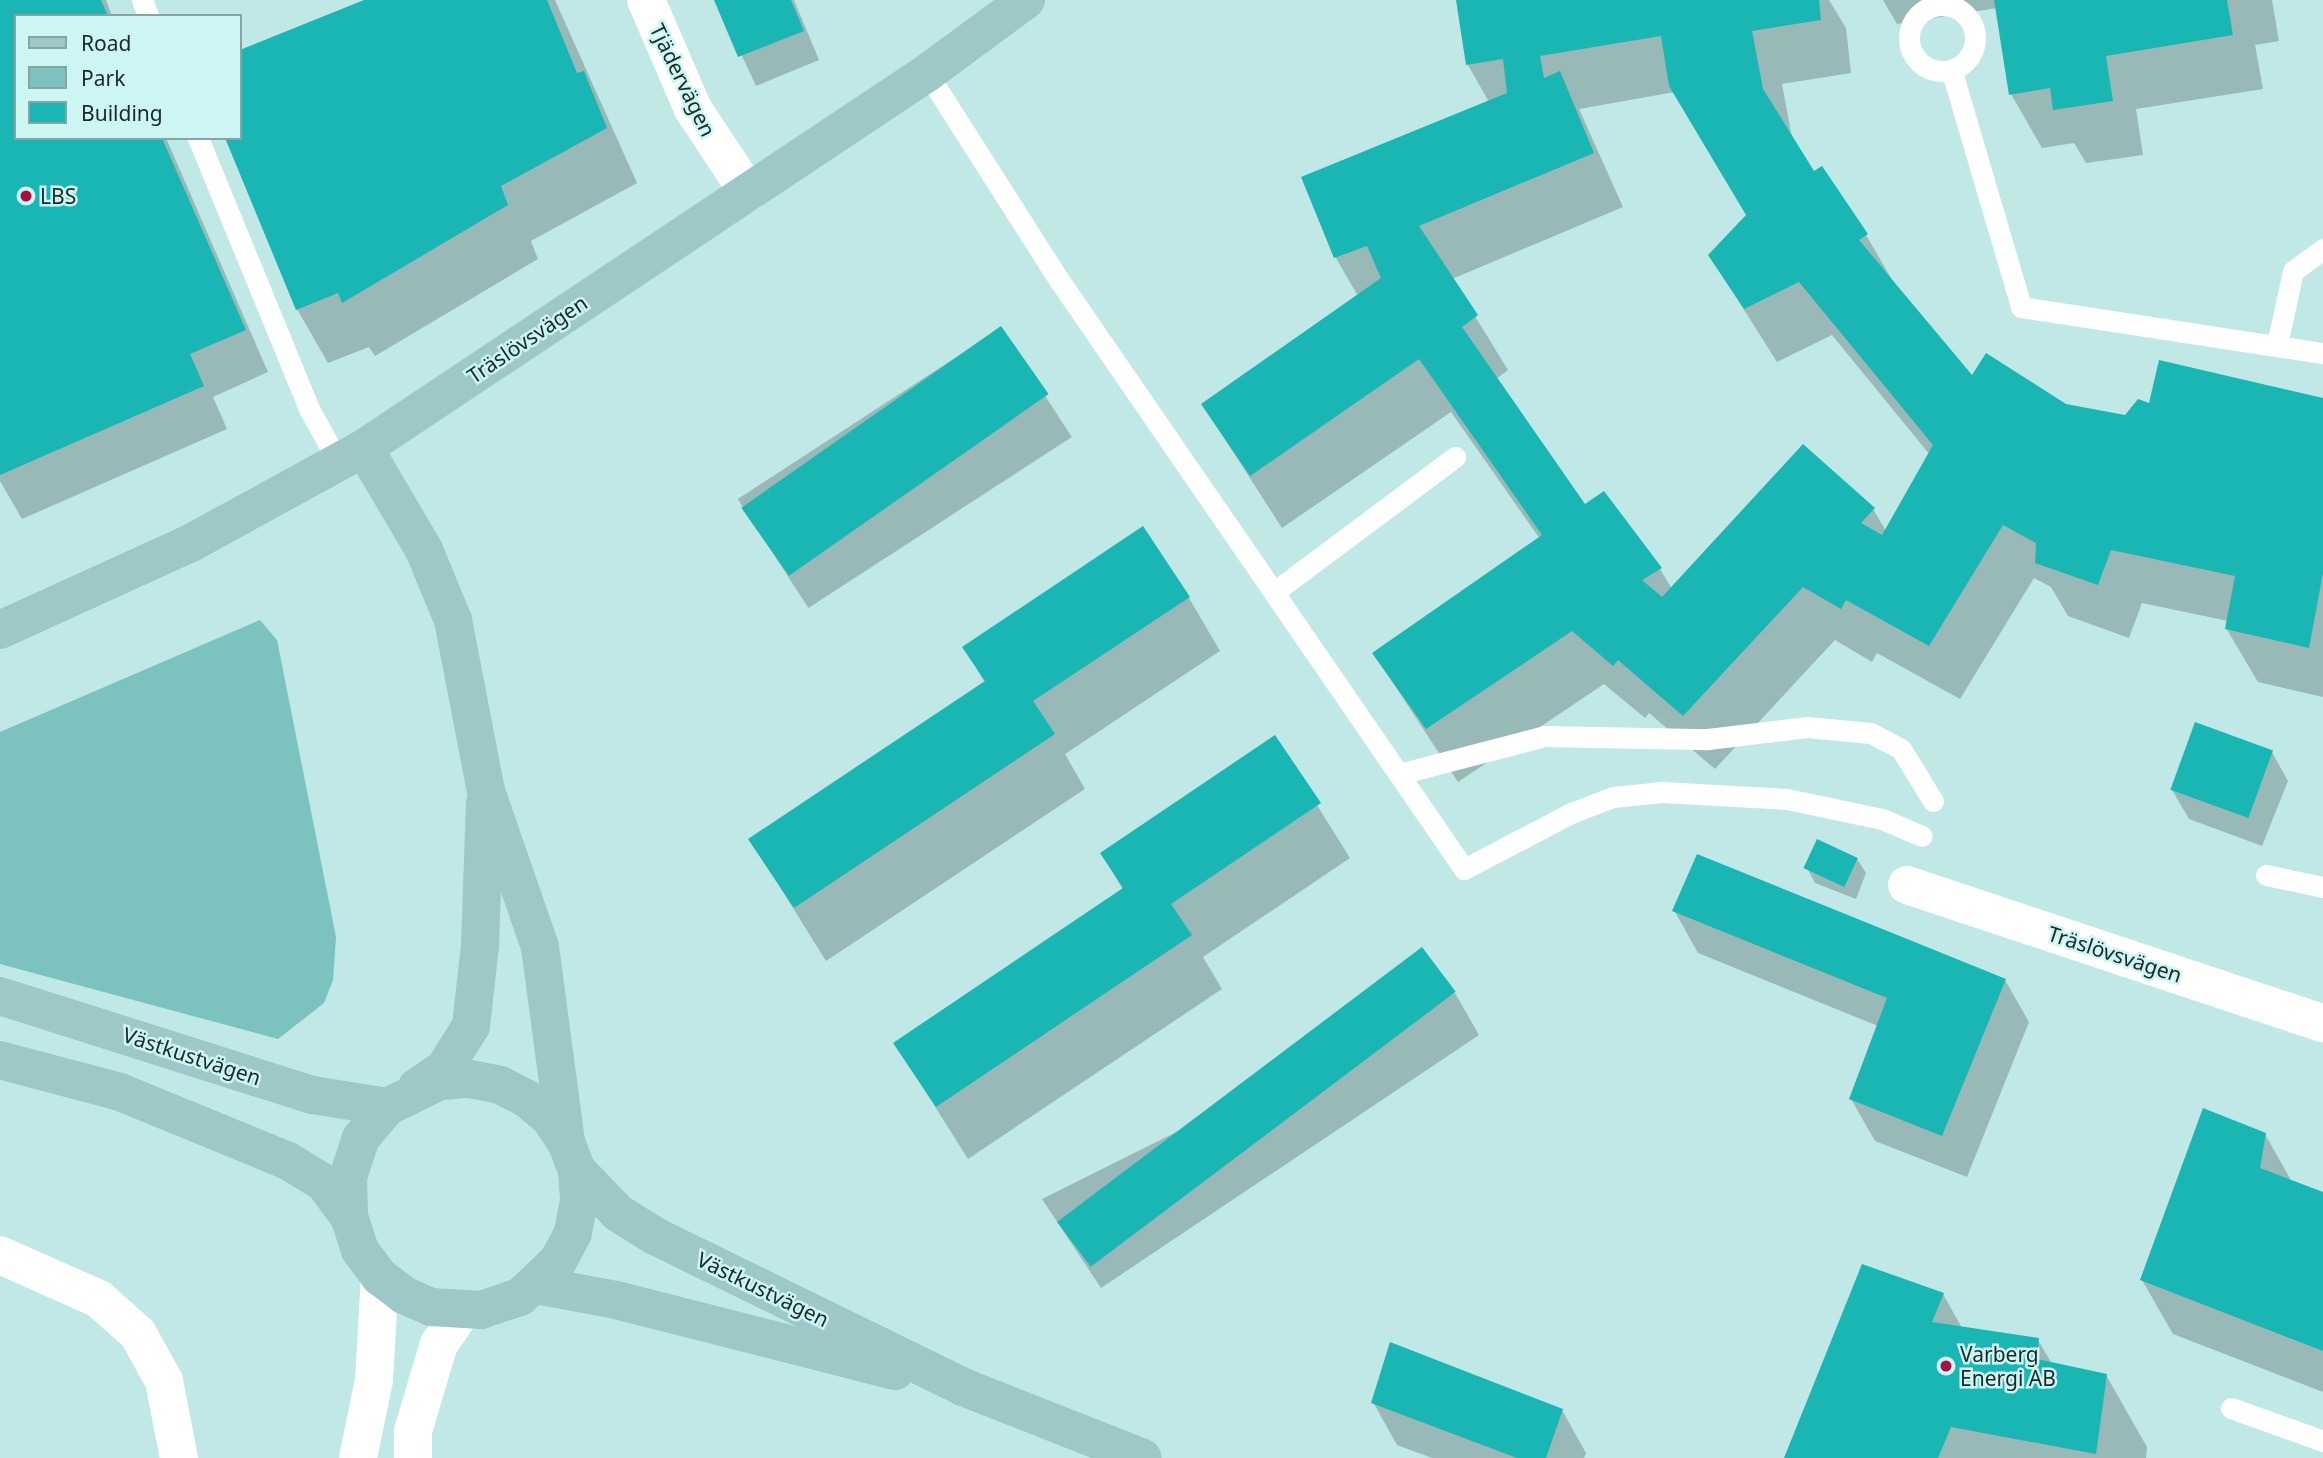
<!DOCTYPE html>
<html>
<head>
<meta charset="utf-8">
<style>
  body { margin:0 }
  #map { position:relative; width:2323px; height:1458px; overflow:hidden; background:#bfe8e6; font-family:"Noto Sans",sans-serif }
  div>[style] { position:absolute }
  .green>* { inset:0; background:#7cc2bf }
  .shadow>* { inset:0; background:#0003; transform-origin:0 0 }
  .building>* { inset:0; background:#1ab6b3; transform-origin:0 0 }
  .lane>* { height:21px; margin:-10.5px; padding:0 10.5px; transform-origin:10.5px; border-radius:10.5px; background:#fff }
  .lane>.ring { margin:-10.5px; padding:0; box-sizing:content-box; background:none; border:21px solid #fff; border-radius:50% }
  .street>* { height:38px; margin:-19px; padding:0 19px; transform-origin:19px; border-radius:19px; background:#fff }
  .secondary>* { height:38px; margin:-19px; padding:0 19px; transform-origin:19px; border-radius:19px; background:#9dc8c7 }
  .dots>* { width:19px; height:19px; translate:-50% -50%; box-sizing:border-box; border:4px solid #ccf5f3; border-radius:50% }
  span { translate:-50% -50%; white-space:nowrap; text-align:center; line-height:1.15; -webkit-text-stroke:5px #ccf5f3; paint-order:stroke }
  .street-label { font-size:21px; color:#1a2a29 }
  .poi-label { font-size:21px; color:#1a2a29 }
  .left { translate:0 -50%; text-align:left }
  .legend { position:absolute; left:14px; top:14px; width:228px; height:126px; box-sizing:border-box; background:#ccf5f3; border:2px solid #85a4a2; margin:0; padding:9px 12px; list-style:none; font-size:21px; color:#1a2a29 }
  .legend li { display:flex; align-items:center; gap:14px; height:35px }
  .legend b { width:35px; border:2px solid #85a4a2 }
</style>
</head>
<body>
<div id="map">
  <div class="green">
    <i style="clip-path:polygon(260px 620px,277px 640px,336px 937px,333px 980px,324px 1003px,278px 1039px,0 964px,0 732px)"></i>
  </div>
  <div class="shadow">
    <i style="clip-path:polygon(0 0,106px 0,112px 16px,16px 16px,16px 138px,166px 138px,268px 372px,213px 397px,227px 429px,22px 519px,0 481px)"></i>
    <i style="clip-path:polygon(368px 0,555px 0,637px 183px,531px 241px,538px 259px,375px 356px,369px 347px,328px 363px,297px 309px,240px 138px,240px 52px)"></i>
    <i style="clip-path:polygon(716px 0,794px 0,819px 60px,756px 86px)"></i>
    <i style="clip-path:polygon(evenodd,1457px 0,1829px 0,1846px 28px,1851px 73px,1782px 84px,1792px 138px,1813px 173px,1866px 235px,1898px 290px,1972px 378px,2065px 406px,2126px 417px,2151px 405px,2323px 400px,2323px 697px,2258px 682px,2226px 628px,2228px 621px,2142px 603px,2129px 638px,2068px 616px,2051px 587px,2034px 578px,1960px 699px,1877px 653px,1872px 662px,1835px 640px,1715px 769px,1649px 713px,1645px 718px,1604px 684px,1458px 782px,1374px 654px,1540px 539px,1451px 412px,1282px 528px,1203px 405px,1358px 296px,1336px 258px,1303px 178px,1489px 102px,1468px 65px,1457px 0,1675px 92px,1747px 216px,1710px 256px,1777px 362px,1832px 335px,1930px 455px,1886px 531px,1873px 509px,1672px 589px,1660px 569px,1585px 507px,1496px 379px,1508px 370px,1452px 279px,1623px 207px,1579px 109px,1675px 92px)"></i>
    <i style="clip-path:polygon(1883px 0,2272px 0,2279px 41px,2255px 45px,2263px 89px,2136px 109px,2143px 155px,2086px 163px,2074px 143px,2042px 148px,2011px 94px,1997px 8px,1897px 24px)"></i>
    <i style="left:1001px;top:328px;width:130px;height:314px;rotate:57deg"></i>
    <i style="clip-path:polygon(1189px 598px,1220px 651px,1065px 754px,1085px 789px,826px 961px,750px 839px,985px 683px,964px 647px)"></i>
    <i style="clip-path:polygon(1275px 738px,1350px 858px,1203px 957px,1222px 989px,968px 1159px,895px 1043px,1123px 890px,1102px 853px)"></i>
    <i style="clip-path:polygon(2272px 752px,2288px 781px,2262px 846px,2189px 819px,2172px 790px)"></i>
    <i style="clip-path:polygon(1857px 859px,1866px 873px,1856px 899px,1815px 883px,1807px 868px)"></i>
    <i style="clip-path:polygon(1674px 910px,2005px 980px,2029px 1022px,1967px 1177px,1875px 1141px,1851px 1099px,1878px 1026px,1698px 953px)"></i>
    <i style="clip-path:polygon(1455px 993px,1479px 1035px,1101px 1288px,1042px 1199px)"></i>
    <i style="clip-path:polygon(2265px 1134px,2292px 1182px,2323px 1194px,2323px 1392px,2173px 1334px,2142px 1280px)"></i>
    <i style="clip-path:polygon(1943px 1294px,1962px 1328px,2038px 1340px,2052px 1364px,2106px 1375px,2147px 1447px,2146px 1458px,1786px 1458px)"></i>
    <i style="clip-path:polygon(1373px 1402px,1562px 1410px,1586px 1453px,1584px 1458px,1432px 1458px,1397px 1445px)"></i>
  </div>
  <div class="building">
    <i style="clip-path:polygon(0 0,101px 0,108px 16px,16px 16px,16px 138px,162px 138px,246px 330px,190px 354px,204px 386px,0 475px)"></i>
    <i style="clip-path:polygon(364px 0,547px 0,577px 73px,584px 71px,607px 128px,501px 186px,508px 205px,342px 303px,338px 293px,296px 310px,225px 138px,240px 138px,240px 50px)"></i>
    <i style="clip-path:polygon(714px 0,791px 0,804px 31px,738px 57px)"></i>
    <i style="clip-path:polygon(evenodd,1456px 0,1819px 0,1821px 20px,1752px 31px,1763px 89px,1814px 171px,1822px 166px,1868px 234px,1859px 240px,1972px 375px,1986px 353px,2066px 404px,2125px 415px,2138px 399px,2149px 403px,2159px 360px,2323px 398px,2323px 573px,2309px 648px,2225px 629px,2235px 576px,2111px 550px,2098px 585px,2035px 563px,2036px 543px,2003px 525px,1929px 646px,1846px 600px,1841px 609px,1803px 587px,1683px 716px,1618px 660px,1613px 666px,1572px 631px,1426px 729px,1372px 653px,1542px 535px,1419px 359px,1250px 476px,1201px 404px,1381px 278px,1367px 246px,1334px 258px,1301px 177px,1507px 93px,1503px 59px,1466px 65px,1456px 0,1661px 36px,1669px 86px,1746px 215px,1708px 255px,1744px 309px,1799px 282px,1933px 445px,1882px 535px,1861px 523px,1875px 508px,1803px 444px,1662px 597px,1642px 580px,1662px 568px,1604px 491px,1585px 504px,1462px 327px,1478px 315px,1419px 226px,1594px 153px,1560px 71px,1544px 78px,1540px 56px,1661px 36px)"></i>
    <i style="clip-path:polygon(1994px 0,2227px 0,2233px 35px,2106px 56px,2113px 101px,2053px 110px,2050px 88px,2009px 95px)"></i>
    <i style="left:1001px;top:326px;width:83px;height:317px;rotate:55deg"></i>
    <i style="clip-path:polygon(1143px 526px,1190px 597px,1033px 701px,1055px 734px,794px 908px,748px 839px,985px 681px,962px 647px)"></i>
    <i style="left:2195px;top:722px;width:83px;height:72px;rotate:20deg"></i>
    <i style="clip-path:polygon(1275px 735px,1321px 803px,1171px 904px,1192px 935px,936px 1107px,893px 1043px,1123px 888px,1100px 853px)"></i>
    <i style="left:1817px;top:839px;width:45px;height:32px;rotate:25deg"></i>
    <i style="clip-path:polygon(1697px 854px,2006px 979px,1942px 1136px,1849px 1099px,1887px 998px,1672px 911px)"></i>
    <i style="left:1422px;top:947px;width:56px;height:457px;rotate:53deg"></i>
    <i style="clip-path:polygon(2203px 1108px,2266px 1133px,2260px 1168px,2323px 1192px,2323px 1351px,2140px 1280px)"></i>
    <i style="clip-path:polygon(1862px 1264px,1944px 1293px,1932px 1322px,2039px 1338px,2037px 1359px,2107px 1374px,2096px 1454px,1951px 1427px,1938px 1458px,1784px 1458px)"></i>
    <i style="clip-path:polygon(1390px 1342px,1563px 1409px,1546px 1458px,1517px 1458px,1371px 1403px)"></i>
  </div>
  <div class="lane">
    <i style="left:142px;top:0;width:17px;rotate:69deg"></i>
    <i class="ring" style="left:1909px;top:5px;width:45px;height:45px"></i>
    <i style="left:1952px;top:72px;width:245px;rotate:73.6deg"></i>
    <i style="left:2021px;top:307px;width:305px;rotate:8.7deg"></i>
    <i style="left:927px;top:73px;width:246px;rotate:57.5deg"></i>
    <i style="left:1059px;top:280px;width:715px;rotate:55.49deg"></i>
    <i style="left:1464px;top:869px;width:121px;rotate:-27.6deg"></i>
    <i style="left:1571px;top:813px;width:45px;rotate:-20.9deg"></i>
    <i style="left:1613px;top:797px;width:49px;rotate:-5.8deg"></i>
    <i style="left:1662px;top:792px;width:125px;rotate:3.2deg"></i>
    <i style="left:1787px;top:799px;width:97px;rotate:11.9deg"></i>
    <i style="left:1882px;top:819px;width:43px;rotate:23deg"></i>
    <i style="left:198px;top:138px;width:293px;rotate:67.7deg"></i>
    <i style="left:309px;top:409px;width:62px;rotate:60.9deg"></i>
    <i style="left:2277px;top:344px;width:75px;rotate:-77.6deg"></i>
    <i style="left:2293px;top:271px;width:37px;rotate:-36deg"></i>
    <i style="left:1274px;top:592px;width:226px;rotate:-36.7deg"></i>
    <i style="left:1399px;top:774px;width:151px;rotate:-14.6deg"></i>
    <i style="left:1545px;top:736px;width:163px;rotate:1.1deg"></i>
    <i style="left:1708px;top:739px;width:100px;rotate:-6.9deg"></i>
    <i style="left:1807px;top:727px;width:64px;rotate:5.4deg"></i>
    <i style="left:1871px;top:733px;width:34px;rotate:28deg"></i>
    <i style="left:1901px;top:749px;width:61px;rotate:58.4deg"></i>
    <i style="left:2266px;top:875px;width:58px;rotate:11.9deg"></i>
    <i style="left:2231px;top:1408px;width:98px;rotate:19.7deg"></i>
  </div>
  <div class="street">
    <i style="left:646px;top:0;width:119px;rotate:66.7deg"></i>
    <i style="left:693px;top:109px;width:100px;rotate:56.5deg"></i>
    <i style="left:1907px;top:885px;width:438px;rotate:18.4deg"></i>
    <i style="left:0;top:1255px;width:108px;rotate:24deg"></i>
    <i style="left:99px;top:1299px;width:52px;rotate:41.9deg"></i>
    <i style="left:138px;top:1334px;width:54px;rotate:61deg"></i>
    <i style="left:164px;top:1381px;width:78px;rotate:79deg"></i>
    <i style="left:358px;top:1458px;width:80px;rotate:-78.4deg"></i>
    <i style="left:374px;top:1380px;width:103px;rotate:-86.7deg"></i>
    <i style="left:413px;top:1458px;width:27px;rotate:-90deg"></i>
    <i style="left:413px;top:1431px;width:91px;rotate:-73.4deg"></i>
    <i style="left:439px;top:1344px;width:39px;rotate:-55deg"></i>
  </div>
  <div class="secondary">
    <i style="left:364px;top:448px;width:118px;rotate:59.5deg"></i>
    <i style="left:424px;top:550px;width:76px;rotate:67.5deg"></i>
    <i style="left:453px;top:620px;width:174px;rotate:79.1deg"></i>
    <i style="left:486px;top:791px;width:165px;rotate:70.9deg"></i>
    <i style="left:540px;top:947px;width:196px;rotate:82.4deg"></i>
    <i style="left:0;top:630px;width:208px;rotate:-24.5deg"></i>
    <i style="left:189px;top:544px;width:200px;rotate:-28.7deg"></i>
    <i style="left:364px;top:448px;width:676px;rotate:-33.67deg"></i>
    <i style="left:927px;top:73px;width:123px;rotate:-36.4deg"></i>
    <i style="left:0;top:996px;width:328px;rotate:17.6deg"></i>
    <i style="left:313px;top:1095px;width:75px;rotate:9.2deg"></i>
    <i style="left:0;top:1060px;width:124px;rotate:14.9deg"></i>
    <i style="left:120px;top:1092px;width:182px;rotate:22.3deg"></i>
    <i style="left:288px;top:1161px;width:42px;rotate:31.4deg"></i>
    <i style="left:324px;top:1183px;width:42px;rotate:53.7deg"></i>
    <i style="left:417px;top:1087px;width:32px;rotate:-34deg"></i>
    <i style="left:444px;top:1069px;width:51px;rotate:-57.9deg"></i>
    <i style="left:471px;top:1026px;width:81px;rotate:-83.6deg"></i>
    <i style="left:480px;top:946px;width:143px;rotate:-88deg"></i>
    <i style="left:577px;top:1170px;width:31px;rotate:86deg"></i>
    <i style="left:579px;top:1201px;width:33px;rotate:101deg"></i>
    <i style="left:573px;top:1233px;width:32px;rotate:118deg"></i>
    <i style="left:558px;top:1261px;width:52px;rotate:136.5deg"></i>
    <i style="left:520px;top:1297px;width:41px;rotate:161.6deg"></i>
    <i style="left:481px;top:1310px;width:50px;rotate:-176.6deg"></i>
    <i style="left:431px;top:1307px;width:30px;rotate:-156deg"></i>
    <i style="left:404px;top:1295px;width:30px;rotate:-143deg"></i>
    <i style="left:380px;top:1277px;width:34px;rotate:-127deg"></i>
    <i style="left:360px;top:1250px;width:35px;rotate:-108deg"></i>
    <i style="left:349px;top:1217px;width:40px;rotate:-91.4deg"></i>
    <i style="left:348px;top:1177px;width:41px;rotate:-71.6deg"></i>
    <i style="left:361px;top:1138px;width:40px;rotate:-50deg"></i>
    <i style="left:387px;top:1107px;width:59px;rotate:-26.1deg"></i>
    <i style="left:440px;top:1081px;width:30px;rotate:-4deg"></i>
    <i style="left:470px;top:1079px;width:31px;rotate:11deg"></i>
    <i style="left:500px;top:1085px;width:29px;rotate:27deg"></i>
    <i style="left:526px;top:1098px;width:30px;rotate:40deg"></i>
    <i style="left:549px;top:1117px;width:30px;rotate:56deg"></i>
    <i style="left:566px;top:1142px;width:30px;rotate:69deg"></i>
    <i style="left:577px;top:1170px;width:59px;rotate:46.4deg"></i>
    <i style="left:618px;top:1213px;width:44px;rotate:31.9deg"></i>
    <i style="left:655px;top:1236px;width:343px;rotate:26.1deg"></i>
    <i style="left:963px;top:1387px;width:193px;rotate:21.5deg"></i>
    <i style="left:536px;top:1285px;width:81px;rotate:10.6deg"></i>
    <i style="left:616px;top:1300px;width:288px;rotate:14.3deg"></i>
  </div>
  <div class="dots">
    <i style="left:26px;top:196px;background:#a8113e"></i>
    <i style="left:1946px;top:1366px;background:#a8113e"></i>
  </div>
  <div class="street-label">
    <span style="left:683px;top:80px;rotate:64deg">Tjädervägen</span>
    <span style="left:527px;top:339px;rotate:-34deg">Träslövsvägen</span>
    <span style="left:2115px;top:954px;rotate:18deg">Träslövsvägen</span>
    <span style="left:192px;top:1056px;rotate:18deg">Västkustvägen</span>
    <span style="left:763px;top:1289px;rotate:26deg">Västkustvägen</span>
  </div>
  <div class="poi-label">
    <span class="left" style="left:40px;top:196px">LBS</span>
    <span class="left" style="left:1960px;top:1366px">Varberg<br>Energi AB</span>
  </div>
  <ul class="legend">
  <li><b style="height:9px;background:#9dc8c7"></b>Road</li>
  <li><b style="height:19px;background:#7cc2bf"></b>Park</li>
  <li><b style="height:19px;background:#1ab6b3"></b>Building</li>
  </ul>
</div>
</body>
</html>
